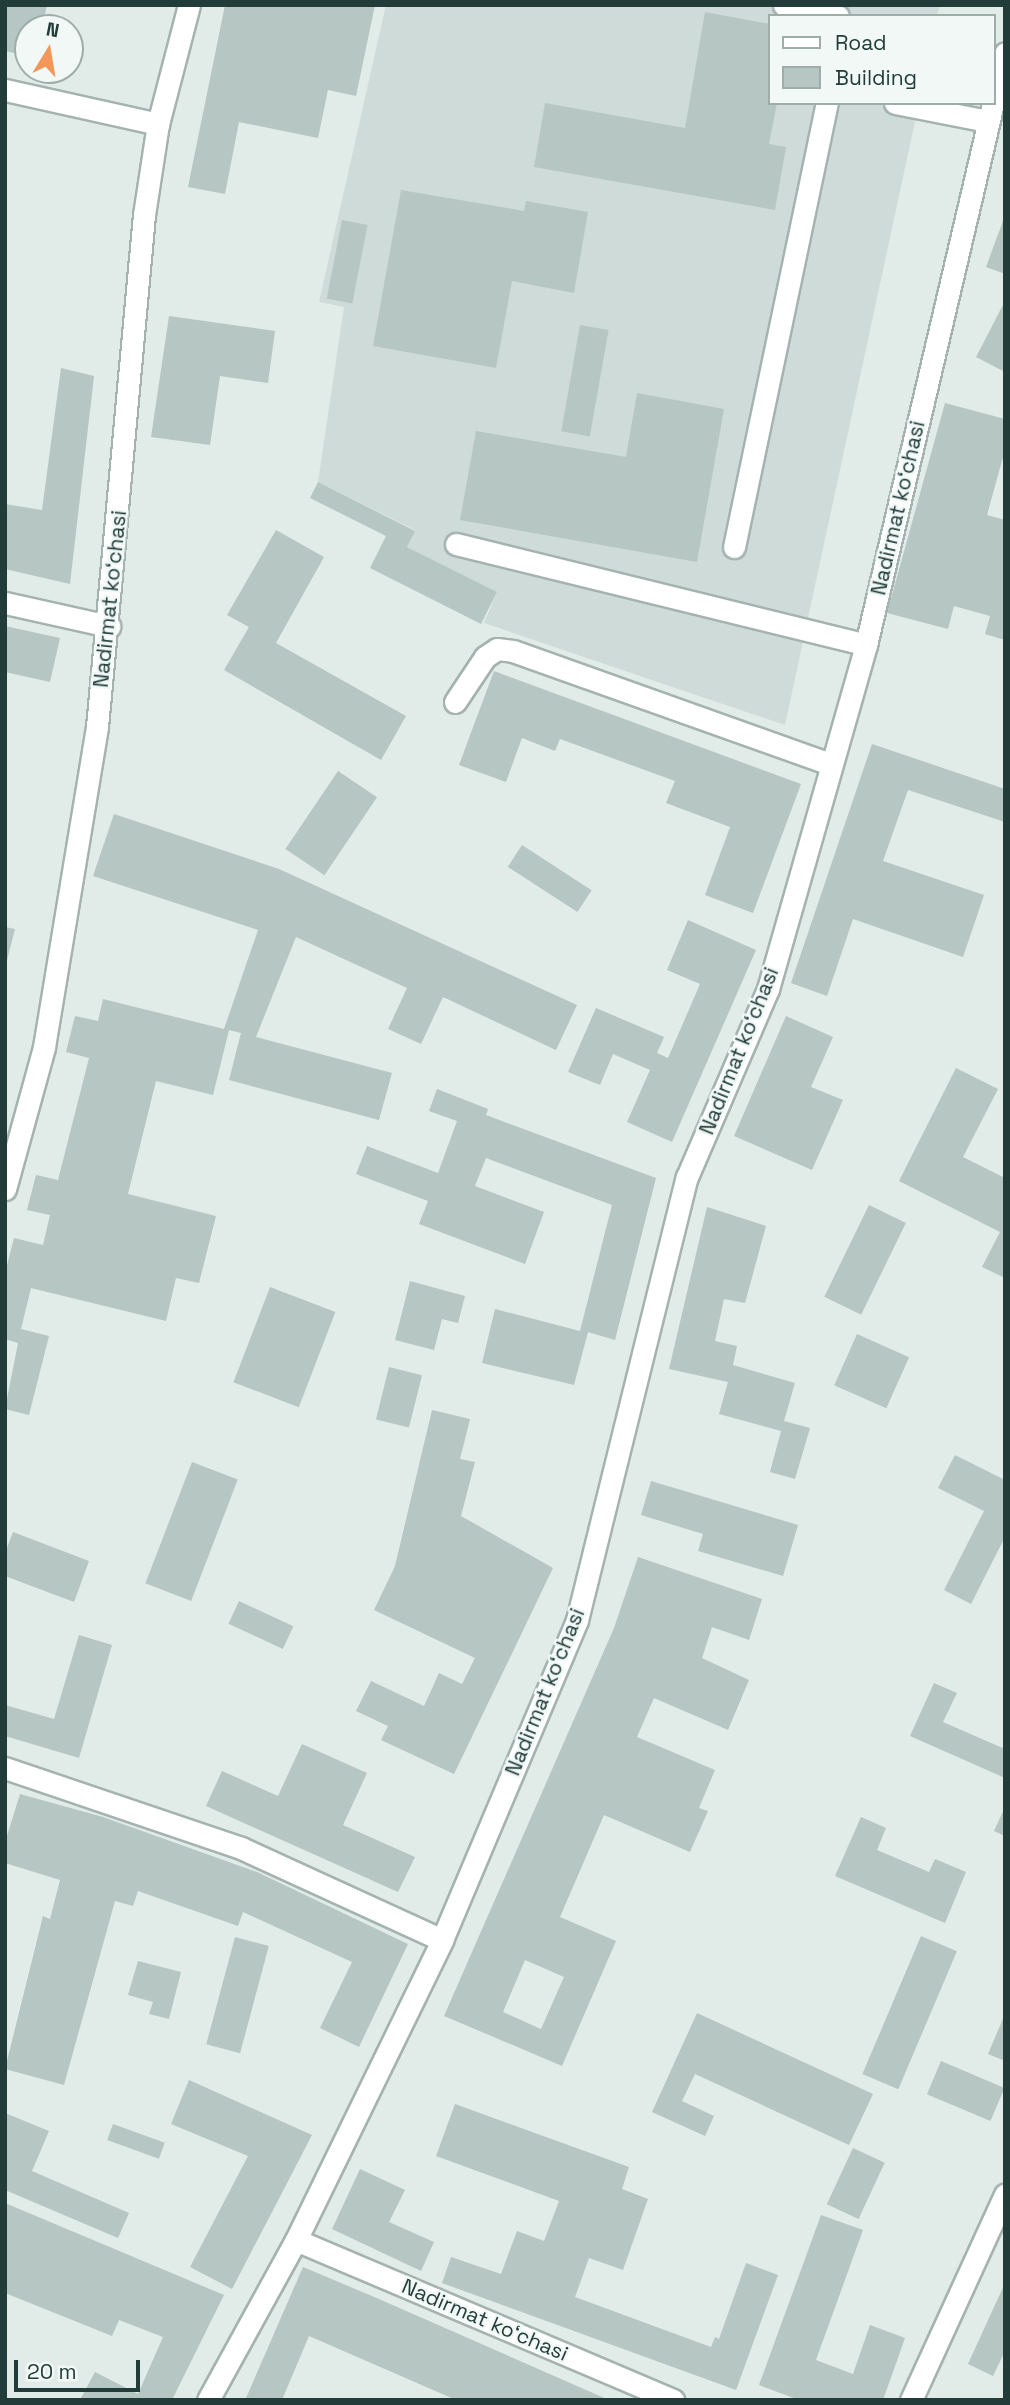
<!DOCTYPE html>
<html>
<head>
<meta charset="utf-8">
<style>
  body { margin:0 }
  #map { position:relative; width:1010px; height:2405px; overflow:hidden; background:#e1ebe8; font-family:"Space Grotesk",sans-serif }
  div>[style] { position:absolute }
  .built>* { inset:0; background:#cfdbd8 }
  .building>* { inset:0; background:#b6c6c2; transform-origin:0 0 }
  .roads { filter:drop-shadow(2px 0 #a4b3b0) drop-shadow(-2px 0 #a4b3b0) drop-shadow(0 2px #a4b3b0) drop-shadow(0 -2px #a4b3b0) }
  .minor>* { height:21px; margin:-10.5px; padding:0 10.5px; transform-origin:10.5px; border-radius:10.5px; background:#fff }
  span { translate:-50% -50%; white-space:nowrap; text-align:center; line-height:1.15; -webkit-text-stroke:5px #f1f8f6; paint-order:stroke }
  .street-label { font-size:21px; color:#213c39 }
  .frame { position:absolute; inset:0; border:7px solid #213c39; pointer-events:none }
  .legend { position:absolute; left:768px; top:14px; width:228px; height:91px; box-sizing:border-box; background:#f1f8f6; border:2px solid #9eadaa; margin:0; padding:9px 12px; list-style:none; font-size:21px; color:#213c39 }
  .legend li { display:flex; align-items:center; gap:14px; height:35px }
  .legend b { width:35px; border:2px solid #9eadaa }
  .north { position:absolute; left:14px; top:14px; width:70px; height:70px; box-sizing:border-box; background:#f1f8f6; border:2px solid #9eadaa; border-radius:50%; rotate:11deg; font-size:19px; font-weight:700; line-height:28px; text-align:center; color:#213c39 }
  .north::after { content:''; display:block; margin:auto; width:24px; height:32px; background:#f29759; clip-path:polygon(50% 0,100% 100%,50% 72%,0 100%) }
  .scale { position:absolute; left:14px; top:2360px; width:126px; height:32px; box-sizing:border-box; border:4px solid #213c39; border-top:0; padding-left:9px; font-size:21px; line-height:24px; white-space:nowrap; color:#213c39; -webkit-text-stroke:5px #f1f8f6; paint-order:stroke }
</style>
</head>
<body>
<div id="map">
  <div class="built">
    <i style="clip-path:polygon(386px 5px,940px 5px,937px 16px,770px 16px,770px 103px,919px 103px,785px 725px,484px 623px,497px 592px,407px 547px,415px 530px,318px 482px,344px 307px,319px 302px)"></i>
  </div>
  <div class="building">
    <i style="clip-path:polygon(5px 5px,47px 5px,42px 28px,28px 28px,28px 56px,5px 51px)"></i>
    <i style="clip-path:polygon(225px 5px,375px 5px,356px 96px,328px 90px,318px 138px,239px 122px,225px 194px,188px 187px)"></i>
    <i style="clip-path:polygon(705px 12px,770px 24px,770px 103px,777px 103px,769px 144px,786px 147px,775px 210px,534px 167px,545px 103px,685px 128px)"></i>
    <i style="clip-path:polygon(401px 190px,524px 211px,526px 201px,588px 212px,574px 293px,512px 281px,496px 368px,373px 346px)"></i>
    <i style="clip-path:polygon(1004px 218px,1005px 218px,1005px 274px,986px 267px)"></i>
    <i style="left:342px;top:220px;width:26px;height:80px;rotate:11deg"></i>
    <i style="clip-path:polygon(1005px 301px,1005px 372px,976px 357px)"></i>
    <i style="clip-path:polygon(169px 316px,275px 331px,268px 383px,220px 376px,210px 445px,151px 437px)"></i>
    <i style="left:580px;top:325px;width:29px;height:108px;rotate:10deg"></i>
    <i style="clip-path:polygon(61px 368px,94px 376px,70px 584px,5px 569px,5px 504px,42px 510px)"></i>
    <i style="clip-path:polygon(637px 393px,724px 409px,697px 562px,460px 520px,476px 431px,626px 457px)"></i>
    <i style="clip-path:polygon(945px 403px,1005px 419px,1005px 450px,987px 515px,1005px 520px,1005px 640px,985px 634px,990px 616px,954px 606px,948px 629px,887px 613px)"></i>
    <i style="clip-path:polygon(318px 482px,415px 531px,407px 547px,497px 592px,481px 624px,370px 568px,386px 536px,310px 498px)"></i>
    <i style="clip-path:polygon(276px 530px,324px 557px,276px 643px,406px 716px,381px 760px,224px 670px,249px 627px,227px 615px)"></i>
    <i style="clip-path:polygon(5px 626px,60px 638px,50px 682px,5px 672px)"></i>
    <i style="clip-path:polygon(494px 671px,801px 784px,753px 913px,705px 895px,730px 827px,666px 803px,675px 781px,560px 739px,555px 751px,522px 738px,506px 782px,459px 765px)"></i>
    <i style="clip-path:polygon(872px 744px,1005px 789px,1005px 822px,908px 790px,883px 861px,984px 895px,963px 957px,853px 919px,827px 996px,791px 983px)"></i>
    <i style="left:338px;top:771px;width:47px;height:94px;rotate:34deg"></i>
    <i style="clip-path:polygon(114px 814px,279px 869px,577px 1005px,556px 1050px,443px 997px,421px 1044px,388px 1029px,407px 988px,296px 937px,256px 1037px,392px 1073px,379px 1120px,229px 1080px,241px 1033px,229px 1030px,213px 1095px,156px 1081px,128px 1194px,216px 1216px,199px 1283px,176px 1278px,166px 1321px,31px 1288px,21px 1329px,49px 1336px,29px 1415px,5px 1409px,18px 1343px,5px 1339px,5px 1273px,14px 1238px,43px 1245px,50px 1215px,27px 1210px,36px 1175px,58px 1180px,89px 1058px,66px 1052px,75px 1016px,98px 1021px,103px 999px,224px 1029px,258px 930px,93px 876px)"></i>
    <i style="left:522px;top:845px;width:83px;height:26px;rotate:33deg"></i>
    <i style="clip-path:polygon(688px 920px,756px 950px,672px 1142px,627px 1122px,650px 1070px,613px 1054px,600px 1085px,568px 1072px,596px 1008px,664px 1037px,657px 1053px,668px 1058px,700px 984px,667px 970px)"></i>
    <i style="clip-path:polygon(5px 927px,15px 929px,6px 964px,5px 964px)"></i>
    <i style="clip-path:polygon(786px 1016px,833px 1037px,811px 1087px,843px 1100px,812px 1170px,734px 1136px)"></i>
    <i style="clip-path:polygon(956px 1068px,998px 1089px,963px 1157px,1005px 1178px,1005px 1278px,982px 1267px,1000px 1232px,899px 1181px)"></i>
    <i style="clip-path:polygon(437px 1089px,488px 1109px,486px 1115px,656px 1178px,615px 1340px,588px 1332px,574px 1385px,482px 1363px,495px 1309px,580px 1331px,612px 1205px,486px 1158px,475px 1186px,544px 1212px,525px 1264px,419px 1224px,428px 1201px,356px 1174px,367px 1146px,438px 1173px,457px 1121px,429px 1111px)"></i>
    <i style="left:869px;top:1205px;width:41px;height:102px;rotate:26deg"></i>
    <i style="clip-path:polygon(707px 1207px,766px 1226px,745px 1303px,724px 1299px,715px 1341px,737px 1346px,733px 1365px,795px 1383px,784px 1421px,810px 1428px,795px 1479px,770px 1472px,781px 1431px,719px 1414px,728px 1382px,669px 1369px)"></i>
    <i style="clip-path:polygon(410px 1281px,465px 1296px,458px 1323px,442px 1319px,434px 1350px,395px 1340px)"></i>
    <i style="left:270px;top:1287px;width:70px;height:102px;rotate:21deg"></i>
    <i style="left:857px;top:1334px;width:57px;height:56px;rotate:24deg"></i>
    <i style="left:389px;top:1367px;width:34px;height:54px;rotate:14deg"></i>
    <i style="clip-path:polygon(432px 1410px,470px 1419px,460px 1459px,475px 1462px,461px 1516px,553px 1568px,454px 1774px,381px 1740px,388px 1726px,356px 1711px,371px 1681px,424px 1706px,439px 1673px,462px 1684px,475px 1658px,374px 1610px,395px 1566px)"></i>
    <i style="clip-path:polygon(955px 1455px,1005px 1480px,1005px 1537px,971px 1604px,944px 1590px,984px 1511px,938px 1488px)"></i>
    <i style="left:192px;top:1462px;width:49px;height:130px;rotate:21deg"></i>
    <i style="clip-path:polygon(651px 1481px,798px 1525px,783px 1576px,698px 1551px,703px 1534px,641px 1515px)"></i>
    <i style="clip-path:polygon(13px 1532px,89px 1561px,74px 1602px,5px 1576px,5px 1553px)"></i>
    <i style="clip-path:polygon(evenodd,638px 1557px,762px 1599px,749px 1640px,712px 1627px,702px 1658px,749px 1680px,728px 1730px,654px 1698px,637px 1737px,715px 1770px,699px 1808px,708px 1811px,690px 1852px,604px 1815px,560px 1917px,616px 1941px,562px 2066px,444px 2016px,614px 1628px,638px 1557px,525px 1960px,564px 1977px,541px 2029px,503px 2012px,525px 1960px)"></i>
    <i style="left:239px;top:1601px;width:60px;height:25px;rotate:25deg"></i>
    <i style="clip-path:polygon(79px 1635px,112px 1645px,79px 1758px,5px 1736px,5px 1705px,54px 1719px)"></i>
    <i style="clip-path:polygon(934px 1683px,957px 1693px,943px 1722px,1005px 1749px,1005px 1778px,910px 1736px)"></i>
    <i style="clip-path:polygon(302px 1744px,367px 1773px,343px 1825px,415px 1857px,398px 1892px,206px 1806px,222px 1771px,278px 1796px)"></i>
    <i style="clip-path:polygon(20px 1794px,103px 1817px,257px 1872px,408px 1944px,359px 2047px,320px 2028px,352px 1962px,243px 1912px,238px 1926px,138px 1891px,133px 1906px,115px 1901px,64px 2085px,5px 2069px,43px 1916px,50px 1919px,60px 1880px,5px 1863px,5px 1842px)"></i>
    <i style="clip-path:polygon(1005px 1807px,1005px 1836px,994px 1831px)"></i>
    <i style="clip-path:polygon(861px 1817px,886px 1828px,877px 1850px,929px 1872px,935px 1859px,966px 1872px,945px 1923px,835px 1876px)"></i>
    <i style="left:921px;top:1936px;width:39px;height:150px;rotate:23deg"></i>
    <i style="left:235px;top:1937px;width:35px;height:111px;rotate:15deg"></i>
    <i style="clip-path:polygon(138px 1961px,181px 1972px,169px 2019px,149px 2014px,153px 2002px,128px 1995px)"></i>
    <i style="clip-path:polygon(697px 2013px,873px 2094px,849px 2145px,695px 2074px,682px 2101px,714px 2116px,705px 2136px,652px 2112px)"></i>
    <i style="clip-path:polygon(1005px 2014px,1005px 2061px,988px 2054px)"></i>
    <i style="left:941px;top:2061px;width:69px;height:36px;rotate:23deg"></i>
    <i style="clip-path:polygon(189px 2080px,312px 2135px,232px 2289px,190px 2267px,248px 2156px,171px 2124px)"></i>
    <i style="clip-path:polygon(455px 2104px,629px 2167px,622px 2189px,648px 2199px,623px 2270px,589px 2258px,575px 2297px,711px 2347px,715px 2337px,719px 2339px,746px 2263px,778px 2275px,736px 2390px,442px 2283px,451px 2257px,501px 2274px,517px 2231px,544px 2241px,559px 2201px,436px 2156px)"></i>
    <i style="clip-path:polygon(5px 2113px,49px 2131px,32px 2171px,129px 2213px,118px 2238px,5px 2190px)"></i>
    <i style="left:113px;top:2124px;width:55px;height:17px;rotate:20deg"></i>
    <i style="left:853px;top:2148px;width:35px;height:62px;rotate:25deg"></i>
    <i style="clip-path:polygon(360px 2169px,405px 2190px,389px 2222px,434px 2242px,421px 2271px,332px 2229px)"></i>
    <i style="clip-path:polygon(5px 2203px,224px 2295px,172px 2400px,80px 2400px,95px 2372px,138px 2394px,163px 2337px,119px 2320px,112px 2336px,5px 2293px)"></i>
    <i style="clip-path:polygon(821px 2215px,863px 2230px,816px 2360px,853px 2374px,870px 2325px,905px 2338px,883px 2400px,799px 2400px,759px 2385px)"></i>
    <i style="clip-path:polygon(303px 2267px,379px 2299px,609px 2400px,456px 2400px,309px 2336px,282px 2400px,246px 2398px)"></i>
    <i style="clip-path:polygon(1005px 2283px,1005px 2351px,993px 2376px,968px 2364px)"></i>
  </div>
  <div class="roads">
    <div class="minor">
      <i style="left:784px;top:5px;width:55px;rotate:11.5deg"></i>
      <i style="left:5px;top:90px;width:157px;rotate:12.5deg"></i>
      <i style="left:994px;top:97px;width:45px;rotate:-76deg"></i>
      <i style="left:895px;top:103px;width:95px;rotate:11deg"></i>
      <i style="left:456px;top:544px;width:422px;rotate:13.8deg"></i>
      <i style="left:734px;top:547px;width:454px;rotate:-78.2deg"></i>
      <i style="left:5px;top:603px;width:107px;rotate:12.5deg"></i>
      <i style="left:455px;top:702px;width:54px;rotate:-56.3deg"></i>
      <i style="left:485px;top:657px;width:14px;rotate:-34deg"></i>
      <i style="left:497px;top:649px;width:16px;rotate:7deg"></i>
      <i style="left:513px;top:651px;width:337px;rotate:19.6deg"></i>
      <i style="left:5px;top:1189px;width:147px;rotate:-74.6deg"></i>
      <i style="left:44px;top:1047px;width:324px;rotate:-80.6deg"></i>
      <i style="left:97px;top:727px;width:514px;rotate:-84.76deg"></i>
      <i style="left:144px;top:215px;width:92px;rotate:-81.3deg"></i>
      <i style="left:158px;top:124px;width:123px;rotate:-75.4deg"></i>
      <i style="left:5px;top:1768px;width:249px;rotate:18.7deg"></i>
      <i style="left:241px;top:1848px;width:221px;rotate:24.6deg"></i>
      <i style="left:296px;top:2240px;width:410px;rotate:23deg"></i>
      <i style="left:208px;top:2400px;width:183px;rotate:-61.2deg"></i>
      <i style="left:296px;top:2240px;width:334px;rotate:-64deg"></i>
      <i style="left:442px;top:1940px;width:347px;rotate:-67.1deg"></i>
      <i style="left:577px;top:1620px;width:456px;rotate:-76.1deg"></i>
      <i style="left:687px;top:1177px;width:205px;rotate:-66.7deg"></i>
      <i style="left:768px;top:989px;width:358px;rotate:-74.1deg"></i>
      <i style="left:866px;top:645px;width:557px;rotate:-76.81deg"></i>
      <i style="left:911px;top:2400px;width:226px;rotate:-65.4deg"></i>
    </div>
  </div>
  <div class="street-label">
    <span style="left:898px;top:508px;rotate:-77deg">Nadirmat koʻchasi</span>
    <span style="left:110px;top:599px;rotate:-84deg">Nadirmat koʻchasi</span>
    <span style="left:739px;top:1051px;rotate:-68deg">Nadirmat koʻchasi</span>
    <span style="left:545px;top:1692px;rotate:-68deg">Nadirmat koʻchasi</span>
    <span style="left:485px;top:2320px;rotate:23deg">Nadirmat koʻchasi</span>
  </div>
  <div class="frame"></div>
  <ul class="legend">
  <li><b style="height:9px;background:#fff"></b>Road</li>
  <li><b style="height:19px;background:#b6c6c2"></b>Building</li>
  </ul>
  <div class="north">N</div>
  <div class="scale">20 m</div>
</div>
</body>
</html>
